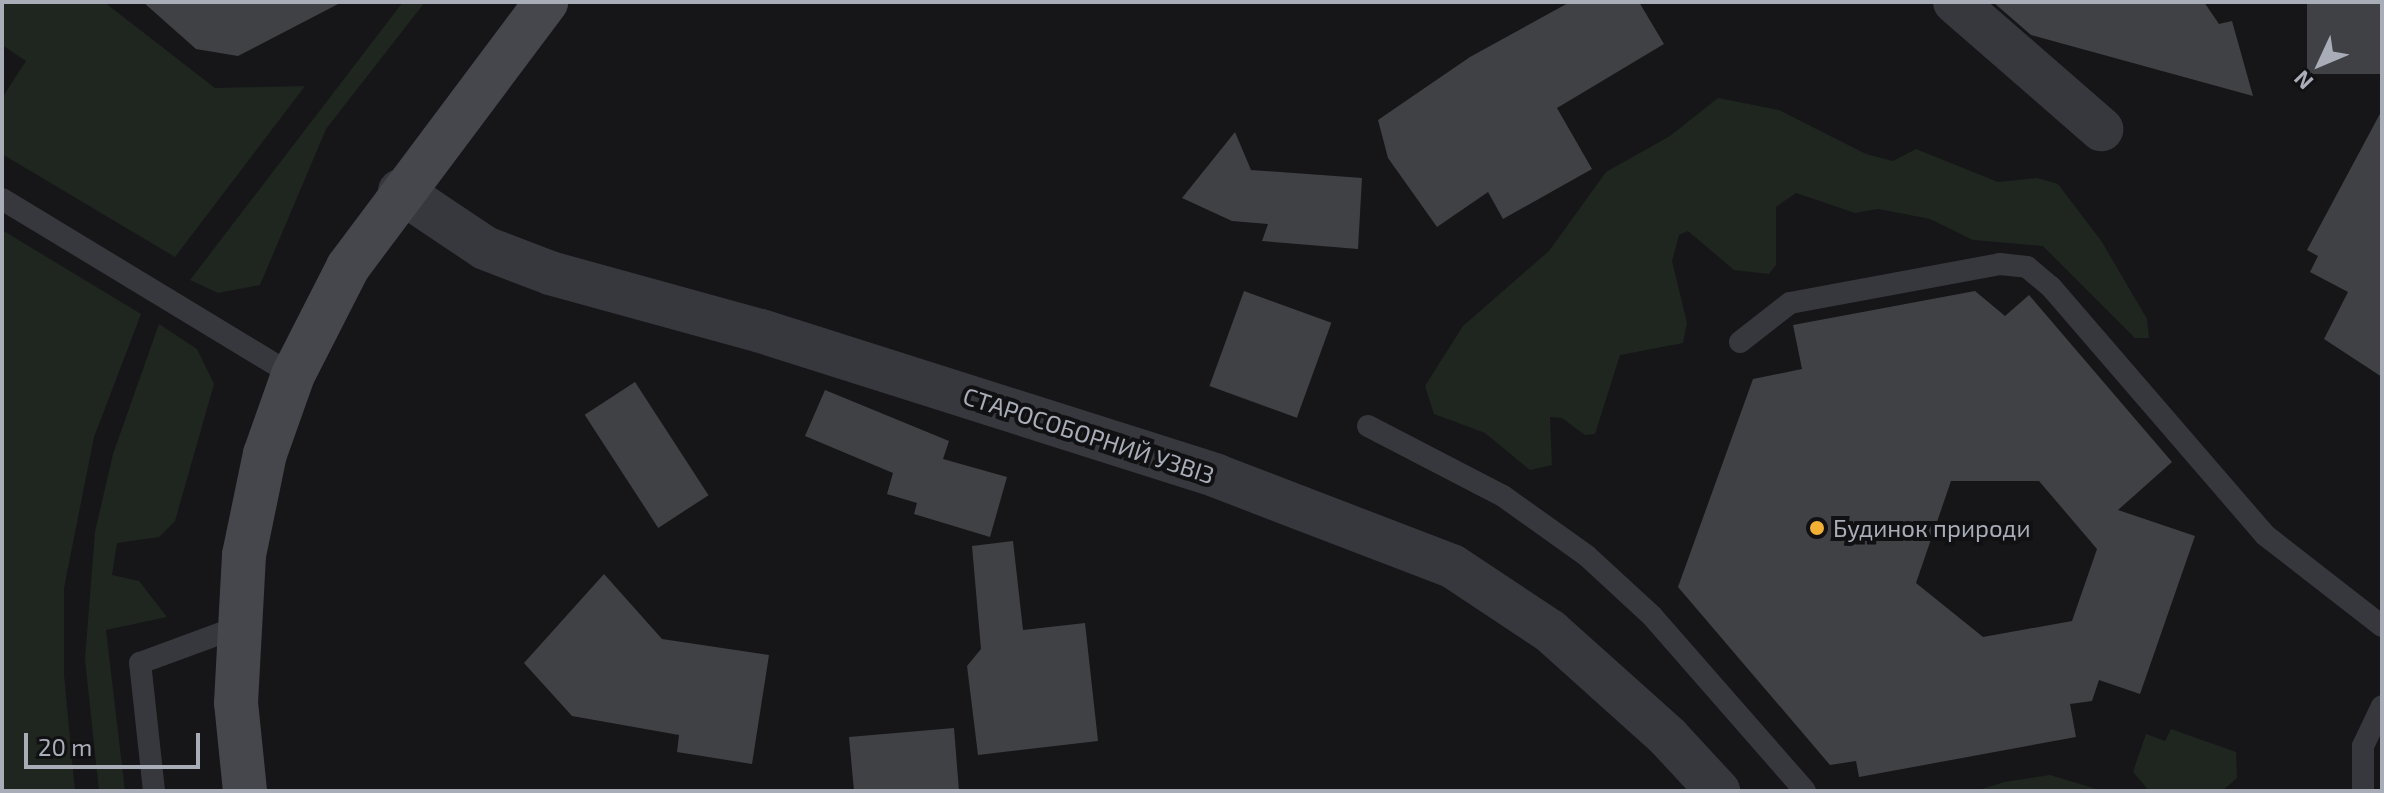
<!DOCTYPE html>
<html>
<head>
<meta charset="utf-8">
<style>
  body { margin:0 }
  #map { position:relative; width:2384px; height:793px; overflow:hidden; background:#161618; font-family:"Exo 2",sans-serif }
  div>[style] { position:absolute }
  .green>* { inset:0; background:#1e261f }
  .building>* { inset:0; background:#404145; transform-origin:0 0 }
  .lane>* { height:22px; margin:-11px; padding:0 11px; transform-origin:11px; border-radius:11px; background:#37383d }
  .street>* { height:44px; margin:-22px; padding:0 22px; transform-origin:22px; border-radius:22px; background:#37383d }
  .secondary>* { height:44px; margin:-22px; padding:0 22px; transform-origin:22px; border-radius:22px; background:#45474d }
  .dots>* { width:22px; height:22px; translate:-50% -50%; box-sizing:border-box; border:4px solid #111113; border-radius:50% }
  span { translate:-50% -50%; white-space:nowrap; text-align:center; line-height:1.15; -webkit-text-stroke:8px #111113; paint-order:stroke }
  .street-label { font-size:24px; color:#a8adb8 }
  .poi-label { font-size:24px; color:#a8adb8 }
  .left { translate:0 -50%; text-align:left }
  .frame { position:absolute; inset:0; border:4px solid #a8adb8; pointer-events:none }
  .north { position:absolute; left:2280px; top:24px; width:80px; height:80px; -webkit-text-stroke:6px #111113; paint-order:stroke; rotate:226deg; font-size:22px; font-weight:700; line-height:32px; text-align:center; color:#a8adb8 }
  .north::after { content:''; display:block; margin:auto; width:28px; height:36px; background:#a8adb8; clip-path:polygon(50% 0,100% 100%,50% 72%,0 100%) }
  .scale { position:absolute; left:24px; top:733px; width:176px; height:36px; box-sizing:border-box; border:4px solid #a8adb8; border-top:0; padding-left:10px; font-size:24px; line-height:28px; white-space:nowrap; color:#a8adb8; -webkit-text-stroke:6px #111113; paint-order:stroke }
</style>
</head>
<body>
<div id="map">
  <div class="green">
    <i style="clip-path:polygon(2px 2px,104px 2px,215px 88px,305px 86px,175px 257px,2px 154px,2px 98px,26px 61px,2px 45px)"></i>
    <i style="clip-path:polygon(403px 2px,425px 2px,326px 129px,260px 285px,218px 293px,190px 280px)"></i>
    <i style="clip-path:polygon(1718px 98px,1779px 110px,1866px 154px,1893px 161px,1916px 149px,1998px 182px,2037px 178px,2058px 184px,2102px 242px,2147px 319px,2149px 338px,2135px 338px,2043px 246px,1973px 240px,1930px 219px,1878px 209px,1855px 213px,1796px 193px,1776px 207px,1776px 265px,1769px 274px,1734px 270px,1688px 231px,1679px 235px,1672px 261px,1687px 323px,1683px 343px,1620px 355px,1595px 434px,1585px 435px,1562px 418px,1550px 417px,1552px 465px,1530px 470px,1485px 433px,1434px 414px,1425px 386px,1463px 326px,1549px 251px,1606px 172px,1670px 136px)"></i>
    <i style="clip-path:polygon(2px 230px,141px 314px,94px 437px,64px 588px,64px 675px,75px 791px,2px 791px)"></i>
    <i style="clip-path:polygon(159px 324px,197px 349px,214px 384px,175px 521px,159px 537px,117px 543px,112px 575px,139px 581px,167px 617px,106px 630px,125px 791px,99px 791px,85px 659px,95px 532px,113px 454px)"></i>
    <i style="clip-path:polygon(2171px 729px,2236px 752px,2237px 778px,2222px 791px,2149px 791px,2133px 772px,2146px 734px,2165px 741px)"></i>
    <i style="clip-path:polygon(2050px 775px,2103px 791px,1976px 791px,2004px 782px)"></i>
  </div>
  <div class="building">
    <i style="clip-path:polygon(143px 2px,342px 2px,238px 56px,196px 49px)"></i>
    <i style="clip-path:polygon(1570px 2px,1639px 2px,1664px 44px,1557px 108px,1592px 169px,1503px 219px,1488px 192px,1437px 227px,1388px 158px,1378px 120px,1470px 57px)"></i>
    <i style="clip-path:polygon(1993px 2px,2204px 2px,2219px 24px,2232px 21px,2253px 96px,2031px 35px)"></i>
    <i style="left:2307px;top:2px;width:75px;height:72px"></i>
    <i style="clip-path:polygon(2382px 110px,2382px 377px,2324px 339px,2348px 292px,2310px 272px,2318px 256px,2307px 250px)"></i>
    <i style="clip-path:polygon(1235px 132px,1251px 170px,1362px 178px,1358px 249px,1262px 241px,1268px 224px,1232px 221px,1182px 198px)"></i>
    <i style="left:1244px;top:291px;width:93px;height:101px;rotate:20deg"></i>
    <i style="clip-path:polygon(evenodd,1975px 291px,2005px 316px,2029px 295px,2172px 462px,2118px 510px,2195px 536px,2140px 694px,2099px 680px,2092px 701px,2070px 704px,2076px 737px,1859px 777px,1856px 761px,1830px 765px,1678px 587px,1753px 379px,1802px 369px,1793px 325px,1975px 291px,1951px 481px,2039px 481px,2097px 549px,2072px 621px,1983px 637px,1916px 583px,1951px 481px)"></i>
    <i style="left:635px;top:382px;width:135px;height:60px;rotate:57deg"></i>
    <i style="clip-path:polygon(825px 390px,949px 441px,943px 459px,1007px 477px,990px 537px,914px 514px,917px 503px,887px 494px,893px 473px,805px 436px)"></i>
    <i style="clip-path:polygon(1013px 541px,1023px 630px,1085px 623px,1098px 741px,978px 755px,967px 666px,981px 649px,972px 546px)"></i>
    <i style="clip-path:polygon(604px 574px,662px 639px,769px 655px,752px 764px,677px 752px,679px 735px,572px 716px,524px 663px)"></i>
    <i style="clip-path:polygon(954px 728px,959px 791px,854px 791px,849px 737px)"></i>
  </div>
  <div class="lane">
    <i style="left:2px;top:199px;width:340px;rotate:31.2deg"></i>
    <i style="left:1740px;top:342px;width:63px;rotate:-38deg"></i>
    <i style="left:1790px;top:303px;width:214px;rotate:-10.5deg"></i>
    <i style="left:2000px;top:264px;width:27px;rotate:6deg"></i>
    <i style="left:2027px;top:267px;width:31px;rotate:40deg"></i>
    <i style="left:2051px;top:287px;width:328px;rotate:49.2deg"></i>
    <i style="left:2265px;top:535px;width:148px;rotate:37.9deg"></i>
    <i style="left:1368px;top:426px;width:152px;rotate:27.4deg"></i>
    <i style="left:1503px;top:496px;width:103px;rotate:35.5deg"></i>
    <i style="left:1587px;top:556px;width:88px;rotate:42.7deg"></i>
    <i style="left:1652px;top:616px;width:232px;rotate:48.8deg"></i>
    <i style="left:154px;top:791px;width:129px;rotate:-96.2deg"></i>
    <i style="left:140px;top:663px;width:101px;rotate:-20.2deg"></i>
    <i style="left:2363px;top:791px;width:45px;rotate:-90deg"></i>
    <i style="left:2363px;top:746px;width:44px;rotate:-64.6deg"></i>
  </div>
  <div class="street">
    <i style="left:1955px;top:2px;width:194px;rotate:41deg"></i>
    <i style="left:400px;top:191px;width:102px;rotate:33.8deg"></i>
    <i style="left:485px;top:248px;width:70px;rotate:21deg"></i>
    <i style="left:550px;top:273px;width:219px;rotate:15.4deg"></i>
    <i style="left:761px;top:331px;width:478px;rotate:17.6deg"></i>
    <i style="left:1217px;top:476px;width:252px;rotate:21deg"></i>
    <i style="left:1452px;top:566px;width:118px;rotate:33.6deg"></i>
    <i style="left:1550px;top:631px;width:159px;rotate:41.9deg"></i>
    <i style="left:1668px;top:737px;width:74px;rotate:47.2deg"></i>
  </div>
  <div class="secondary">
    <i style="left:245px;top:791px;width:88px;rotate:-95.8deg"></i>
    <i style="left:236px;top:703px;width:148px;rotate:-86.9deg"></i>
    <i style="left:244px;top:555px;width:103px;rotate:-78.3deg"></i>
    <i style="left:265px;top:454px;width:84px;rotate:-70.5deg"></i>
    <i style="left:293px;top:375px;width:121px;rotate:-63deg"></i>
    <i style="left:348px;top:267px;width:331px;rotate:-53.2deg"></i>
  </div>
  <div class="dots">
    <i style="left:1817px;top:528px;background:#f2b134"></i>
  </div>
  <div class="street-label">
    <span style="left:1089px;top:435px;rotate:18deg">СТАРОСОБОРНИЙ УЗВІЗ</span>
  </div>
  <div class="poi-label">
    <span class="left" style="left:1833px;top:528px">Будинок природи</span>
  </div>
  <div class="frame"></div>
  <div class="north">N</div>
  <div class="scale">20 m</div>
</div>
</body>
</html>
